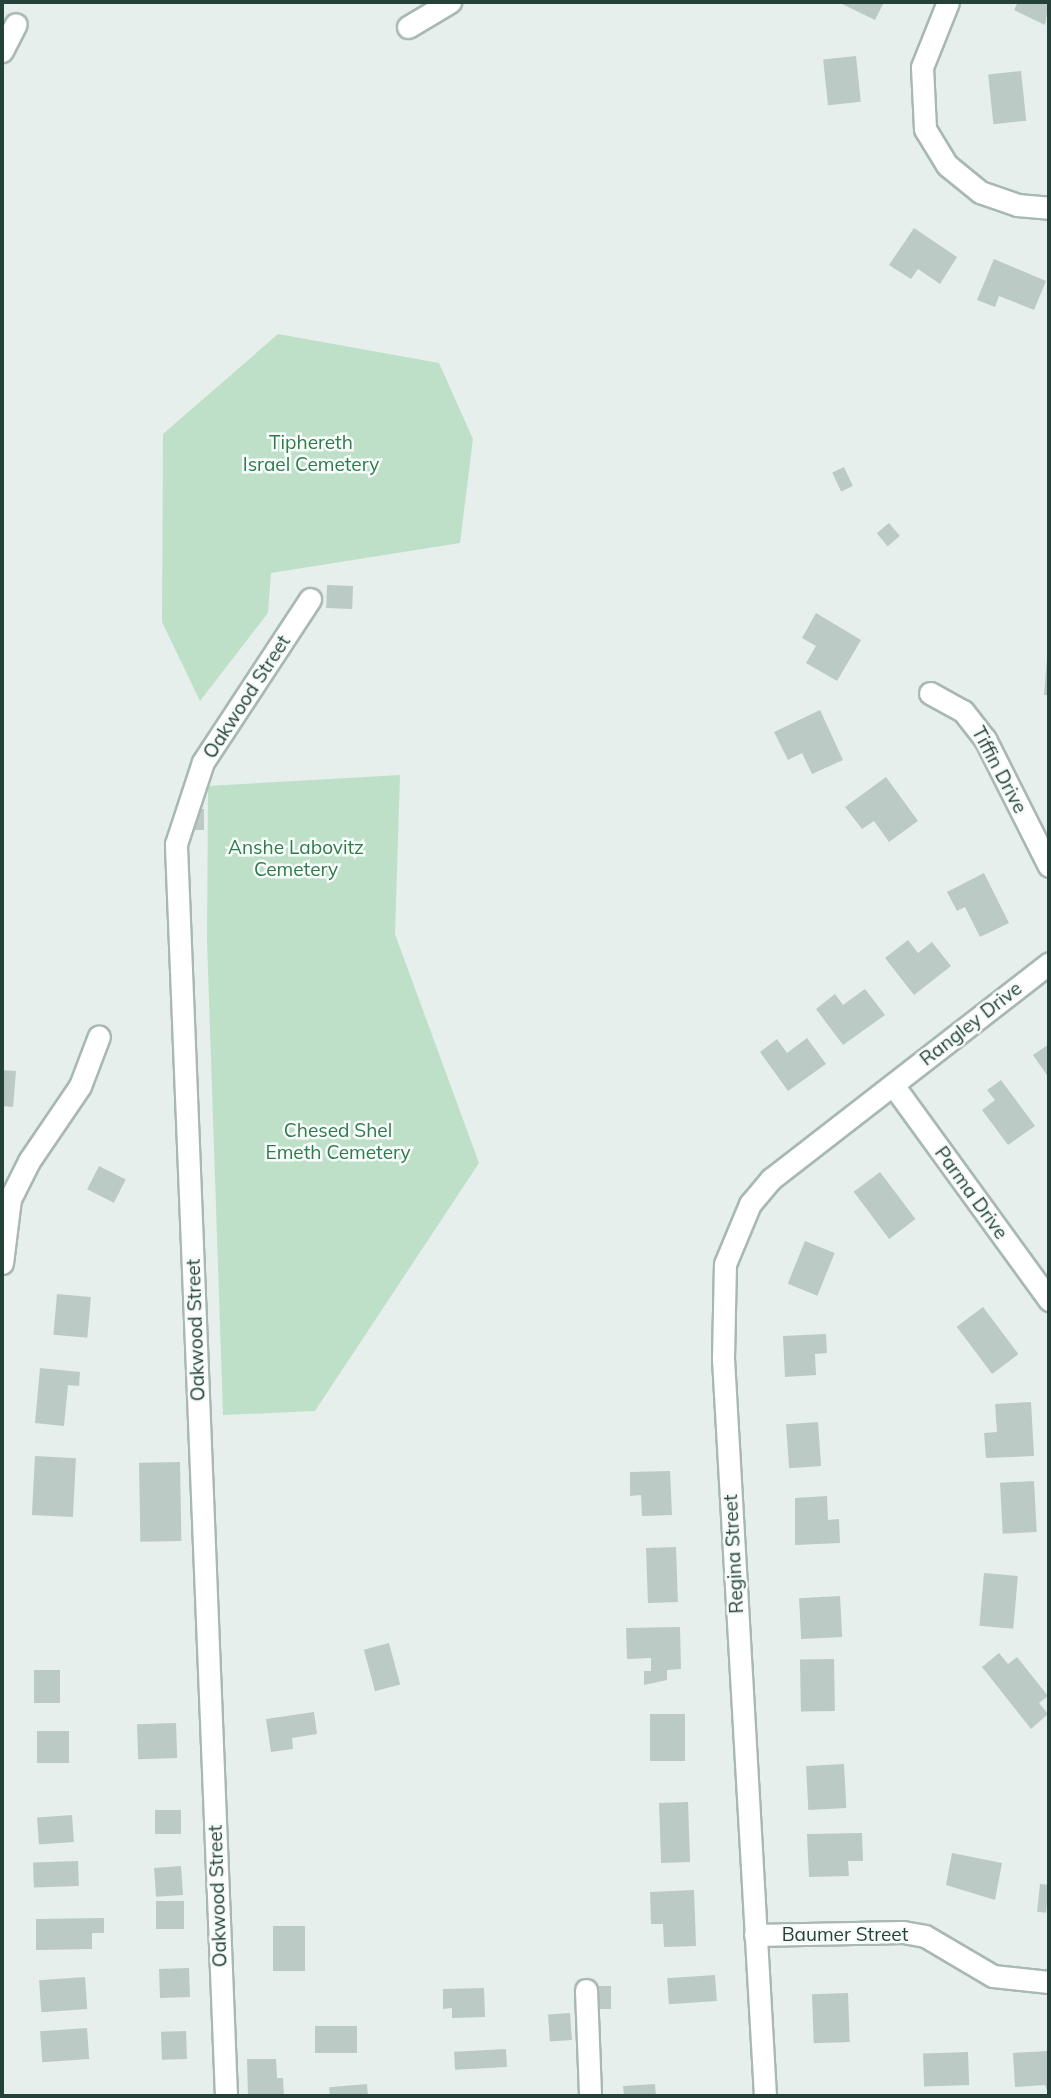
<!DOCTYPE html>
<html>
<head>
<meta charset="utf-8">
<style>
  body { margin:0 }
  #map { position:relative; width:1051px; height:2098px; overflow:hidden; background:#e6efeb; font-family:Mulish,sans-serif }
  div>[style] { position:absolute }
  .green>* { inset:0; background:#bfe0c8 }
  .building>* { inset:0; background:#bbcac4; transform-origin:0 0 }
  .roads { filter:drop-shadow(2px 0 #a8b8b2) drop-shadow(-2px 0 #a8b8b2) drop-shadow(0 2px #a8b8b2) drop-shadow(0 -2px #a8b8b2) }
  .minor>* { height:21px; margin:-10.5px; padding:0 10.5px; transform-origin:10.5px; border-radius:10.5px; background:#fff }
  span { translate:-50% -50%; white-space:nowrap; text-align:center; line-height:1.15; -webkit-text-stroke:5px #f7fbf9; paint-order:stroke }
  .park-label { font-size:19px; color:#2d7a4b }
  .street-label { font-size:19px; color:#24423a }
  .frame { position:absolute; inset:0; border:4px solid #24423a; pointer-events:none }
</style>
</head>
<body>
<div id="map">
  <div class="green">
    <i style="clip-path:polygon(278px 334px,439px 363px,473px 439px,460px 543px,271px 573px,268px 613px,200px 701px,162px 622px,163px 434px)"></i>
    <i style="clip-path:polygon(400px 775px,395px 934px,479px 1163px,315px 1411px,223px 1415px,207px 941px,208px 786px)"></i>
  </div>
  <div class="building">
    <i style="clip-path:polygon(838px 2px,884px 2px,875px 20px)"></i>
    <i style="clip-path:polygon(1018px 2px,1049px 2px,1045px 25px,1014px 10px)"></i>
    <i style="left:856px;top:56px;width:46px;height:33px;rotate:84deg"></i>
    <i style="left:1021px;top:71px;width:50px;height:33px;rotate:84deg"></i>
    <i style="clip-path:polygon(914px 228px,957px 257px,940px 284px,918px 269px,911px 279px,889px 265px)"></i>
    <i style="clip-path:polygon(994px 259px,1046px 281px,1034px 310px,999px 296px,995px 307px,977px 300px)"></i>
    <i style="left:844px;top:467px;width:21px;height:13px;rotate:65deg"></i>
    <i style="left:889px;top:523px;width:17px;height:16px;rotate:50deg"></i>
    <i style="left:327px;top:585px;width:26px;height:23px;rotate:2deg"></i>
    <i style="clip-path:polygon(816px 613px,861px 640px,837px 681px,806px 663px,816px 646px,802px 638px)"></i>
    <i style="clip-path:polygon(1047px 659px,1049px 659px,1049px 695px,1044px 695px)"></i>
    <i style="clip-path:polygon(820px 710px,843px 760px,812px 774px,802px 753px,788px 760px,774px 732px)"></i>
    <i style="clip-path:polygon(886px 777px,918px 821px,889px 842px,874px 821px,862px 829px,845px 807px)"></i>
    <i style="left:190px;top:809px;width:14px;height:21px"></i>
    <i style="clip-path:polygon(984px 873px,1009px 923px,980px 937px,965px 907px,957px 911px,947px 892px)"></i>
    <i style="clip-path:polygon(908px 940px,918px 953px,932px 942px,951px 966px,914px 995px,885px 958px)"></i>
    <i style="clip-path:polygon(865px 989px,885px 1015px,843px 1045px,816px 1009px,835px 994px,843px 1005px)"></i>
    <i style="clip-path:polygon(807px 1038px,826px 1064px,788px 1091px,760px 1052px,777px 1039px,787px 1053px)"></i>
    <i style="clip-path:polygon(1049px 1044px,1049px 1078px,1033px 1055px)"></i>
    <i style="clip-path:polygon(2px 1070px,16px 1071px,13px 1107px,2px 1106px)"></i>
    <i style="clip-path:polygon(1001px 1080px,1035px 1126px,1008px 1145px,982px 1110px,995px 1100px,987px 1090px)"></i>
    <i style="left:99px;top:1166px;width:30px;height:26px;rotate:27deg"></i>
    <i style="left:880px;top:1172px;width:59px;height:33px;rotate:53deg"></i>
    <i style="left:805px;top:1241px;width:32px;height:46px;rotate:22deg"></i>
    <i style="left:57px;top:1294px;width:34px;height:41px;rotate:5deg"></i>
    <i style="left:983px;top:1307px;width:59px;height:33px;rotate:53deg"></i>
    <i style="clip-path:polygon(826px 1334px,827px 1353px,815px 1354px,816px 1375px,785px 1377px,783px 1336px)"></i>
    <i style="clip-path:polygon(40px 1368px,80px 1372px,79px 1386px,68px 1385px,64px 1426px,35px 1423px)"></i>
    <i style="clip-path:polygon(1031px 1402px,1034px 1456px,986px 1458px,984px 1433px,997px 1432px,995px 1404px)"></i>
    <i style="left:818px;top:1422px;width:44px;height:32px;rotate:86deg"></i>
    <i style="left:35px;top:1456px;width:41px;height:59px;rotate:3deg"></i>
    <i style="left:180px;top:1462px;width:79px;height:41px;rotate:89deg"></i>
    <i style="clip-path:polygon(670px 1471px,672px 1515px,642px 1516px,641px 1495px,630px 1496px,630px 1472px)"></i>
    <i style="left:1034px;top:1481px;width:51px;height:34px;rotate:87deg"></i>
    <i style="clip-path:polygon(827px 1496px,828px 1520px,839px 1519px,840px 1543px,795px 1545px,795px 1498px)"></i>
    <i style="left:676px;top:1547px;width:55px;height:30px;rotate:88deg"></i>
    <i style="left:984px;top:1573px;width:34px;height:53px;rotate:5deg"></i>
    <i style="left:840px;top:1596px;width:41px;height:41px;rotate:87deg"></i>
    <i style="clip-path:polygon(680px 1627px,681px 1669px,667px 1670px,667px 1680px,644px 1685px,644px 1671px,651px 1671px,651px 1658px,627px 1659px,626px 1628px)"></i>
    <i style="left:389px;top:1643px;width:43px;height:26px;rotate:75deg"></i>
    <i style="clip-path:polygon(999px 1653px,1008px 1664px,1017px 1657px,1048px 1696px,1039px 1703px,1048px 1714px,1031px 1729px,982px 1667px)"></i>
    <i style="left:834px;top:1659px;width:52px;height:34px;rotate:89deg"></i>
    <i style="left:34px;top:1670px;width:26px;height:33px"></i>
    <i style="clip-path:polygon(314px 1712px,317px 1734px,292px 1738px,293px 1749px,271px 1752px,266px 1719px)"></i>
    <i style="left:650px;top:1714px;width:35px;height:47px"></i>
    <i style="left:176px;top:1723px;width:35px;height:39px;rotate:88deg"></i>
    <i style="left:37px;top:1731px;width:32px;height:32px"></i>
    <i style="left:844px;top:1764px;width:44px;height:38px;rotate:87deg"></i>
    <i style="left:688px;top:1802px;width:60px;height:29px;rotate:88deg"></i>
    <i style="left:155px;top:1810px;width:26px;height:24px"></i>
    <i style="left:72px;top:1815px;width:27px;height:35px;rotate:86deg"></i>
    <i style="clip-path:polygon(862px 1833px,863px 1861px,848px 1861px,849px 1876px,809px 1877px,807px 1834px)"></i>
    <i style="clip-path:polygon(952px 1853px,1002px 1863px,995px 1900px,946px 1885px)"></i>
    <i style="left:78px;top:1861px;width:25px;height:45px;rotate:88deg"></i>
    <i style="left:181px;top:1866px;width:29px;height:27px;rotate:86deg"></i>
    <i style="left:1040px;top:1884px;width:9px;height:28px;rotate:6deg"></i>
    <i style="clip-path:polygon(694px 1890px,696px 1946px,664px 1947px,663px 1924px,651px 1924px,650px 1892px)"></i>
    <i style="left:156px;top:1901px;width:28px;height:28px"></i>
    <i style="clip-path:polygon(104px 1918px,104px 1933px,92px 1933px,92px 1949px,36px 1950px,36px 1919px)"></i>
    <i style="left:273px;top:1926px;width:32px;height:45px"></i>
    <i style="left:189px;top:1968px;width:29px;height:30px;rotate:88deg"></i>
    <i style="left:715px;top:1975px;width:26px;height:48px;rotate:86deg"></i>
    <i style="left:85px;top:1977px;width:32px;height:46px;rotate:86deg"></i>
    <i style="left:611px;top:1986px;width:23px;height:15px;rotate:90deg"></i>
    <i style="clip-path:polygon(484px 1988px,485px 2017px,452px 2018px,452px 2008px,443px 2009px,443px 1989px)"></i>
    <i style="left:848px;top:1993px;width:49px;height:36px;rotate:88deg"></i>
    <i style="left:570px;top:2013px;width:27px;height:22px;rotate:86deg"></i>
    <i style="left:315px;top:2026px;width:42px;height:27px"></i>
    <i style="left:87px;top:2028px;width:31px;height:47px;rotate:86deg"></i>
    <i style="left:186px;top:2031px;width:28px;height:25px;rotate:88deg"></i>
    <i style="left:506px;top:2049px;width:18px;height:52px;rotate:87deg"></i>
    <i style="clip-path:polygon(1049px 2051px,1049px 2096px,1045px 2085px,1015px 2087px,1013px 2053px)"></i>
    <i style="left:968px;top:2052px;width:33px;height:45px;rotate:88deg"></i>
    <i style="clip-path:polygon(247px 2059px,276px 2059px,277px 2078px,283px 2078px,284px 2096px,248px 2096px)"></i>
    <i style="left:367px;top:2084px;width:12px;height:38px;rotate:85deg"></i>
    <i style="clip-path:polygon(655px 2084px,656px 2096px,624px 2096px,623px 2086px)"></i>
  </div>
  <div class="roads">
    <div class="minor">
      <i style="left:948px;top:2px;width:70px;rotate:111.8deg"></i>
      <i style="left:922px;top:67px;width:62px;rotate:87.2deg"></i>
      <i style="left:925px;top:129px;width:42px;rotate:58.6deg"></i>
      <i style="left:947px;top:165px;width:43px;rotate:39.3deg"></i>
      <i style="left:980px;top:192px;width:39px;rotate:19deg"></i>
      <i style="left:1017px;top:205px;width:32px;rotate:5deg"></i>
      <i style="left:408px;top:27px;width:49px;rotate:-30.8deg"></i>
      <i style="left:2px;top:51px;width:30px;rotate:-63deg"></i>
      <i style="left:930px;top:693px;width:38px;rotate:29deg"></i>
      <i style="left:963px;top:711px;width:36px;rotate:52deg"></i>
      <i style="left:985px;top:739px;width:142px;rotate:63.3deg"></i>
      <i style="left:893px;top:1085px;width:266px;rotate:54deg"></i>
      <i style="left:2px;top:1263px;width:64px;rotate:-82.9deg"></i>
      <i style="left:10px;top:1199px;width:42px;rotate:-63.4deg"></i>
      <i style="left:29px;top:1161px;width:91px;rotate:-55.8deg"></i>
      <i style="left:80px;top:1086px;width:53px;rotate:-69.2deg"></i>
      <i style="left:755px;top:1935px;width:148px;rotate:-1.2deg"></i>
      <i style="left:903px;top:1932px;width:22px;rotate:10deg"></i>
      <i style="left:925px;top:1936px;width:79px;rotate:30.5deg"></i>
      <i style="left:993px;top:1976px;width:56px;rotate:6.1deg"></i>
      <i style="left:586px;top:1990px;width:106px;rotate:87.8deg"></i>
      <i style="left:226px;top:2096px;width:1253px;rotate:-92.29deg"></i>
      <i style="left:176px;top:844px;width:86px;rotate:-71.8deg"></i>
      <i style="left:203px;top:762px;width:195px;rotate:-56.7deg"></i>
      <i style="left:765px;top:2096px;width:739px;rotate:-93.26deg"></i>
      <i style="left:723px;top:1358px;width:94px;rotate:-88.8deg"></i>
      <i style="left:725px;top:1264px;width:65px;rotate:-67.4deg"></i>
      <i style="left:750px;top:1204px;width:33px;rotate:-50deg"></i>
      <i style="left:771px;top:1179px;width:352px;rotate:-37.8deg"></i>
    </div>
  </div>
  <div class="park-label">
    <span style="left:311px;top:454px">Tiphereth<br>Israel Cemetery</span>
    <span style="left:296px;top:859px">Anshe Labovitz<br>Cemetery</span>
    <span style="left:338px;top:1142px">Chesed Shel<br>Emeth Cemetery</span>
  </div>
  <div class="street-label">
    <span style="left:247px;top:697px;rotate:-57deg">Oakwood Street</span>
    <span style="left:999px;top:770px;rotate:62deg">Tiffin Drive</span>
    <span style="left:971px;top:1024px;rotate:-38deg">Rangley Drive</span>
    <span style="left:971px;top:1193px;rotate:54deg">Parma Drive</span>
    <span style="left:196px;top:1330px;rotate:-92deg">Oakwood Street</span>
    <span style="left:734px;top:1554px;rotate:-93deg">Regina Street</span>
    <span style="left:218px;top:1896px;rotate:-92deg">Oakwood Street</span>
    <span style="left:845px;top:1935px">Baumer Street</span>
  </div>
  <div class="frame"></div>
</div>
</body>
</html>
